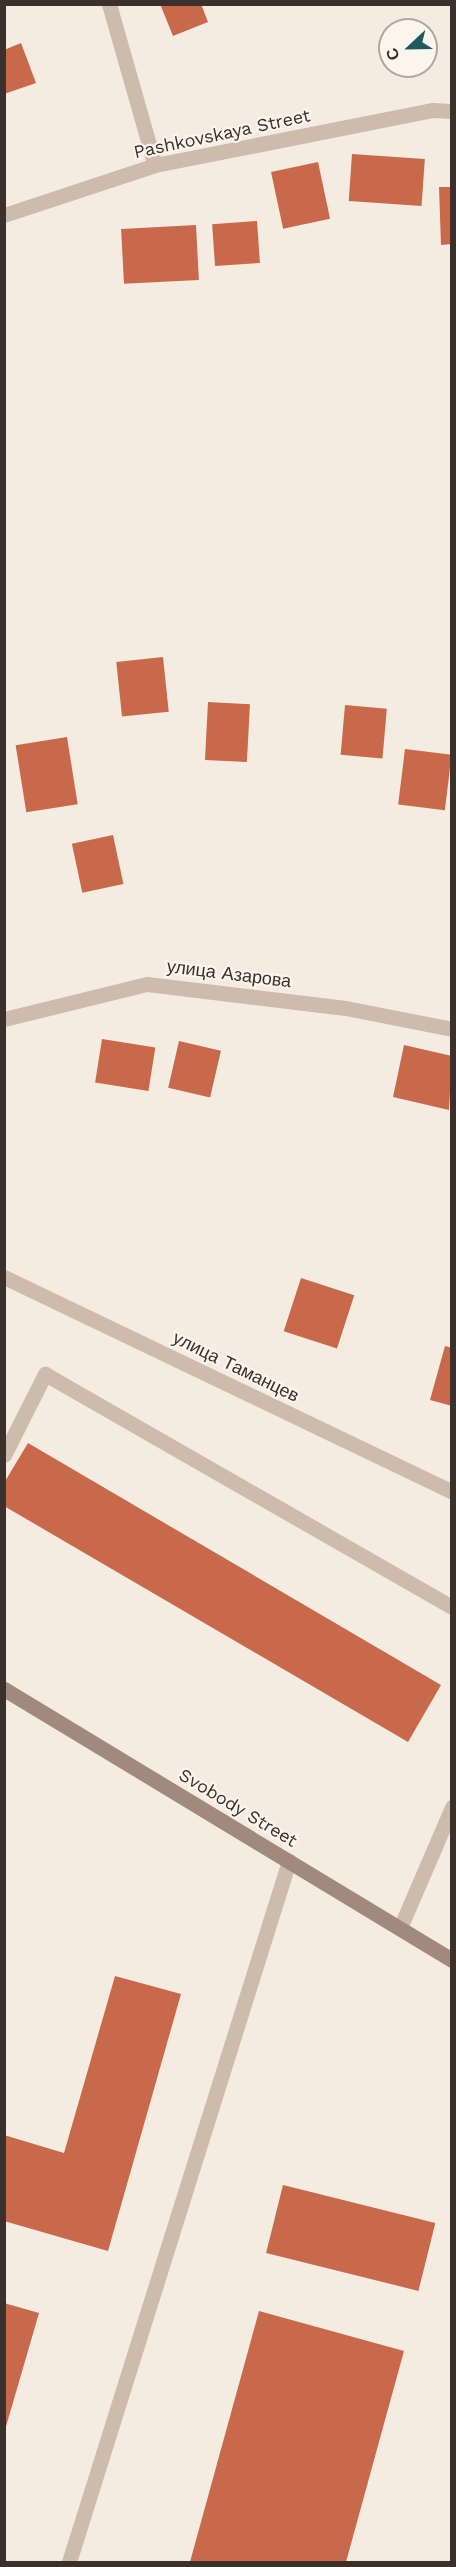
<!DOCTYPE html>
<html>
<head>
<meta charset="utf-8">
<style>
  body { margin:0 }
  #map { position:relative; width:456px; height:2567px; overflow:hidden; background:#f4ebe1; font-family:"Work Sans",sans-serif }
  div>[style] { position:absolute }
  .building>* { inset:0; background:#c8694b; transform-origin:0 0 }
  .lane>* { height:15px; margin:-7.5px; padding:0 7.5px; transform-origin:7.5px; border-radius:7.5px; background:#cdbbac }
  .street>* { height:15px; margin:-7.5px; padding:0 7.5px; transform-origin:7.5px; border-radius:7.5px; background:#cdbbac }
  .secondary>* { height:15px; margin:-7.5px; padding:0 7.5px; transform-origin:7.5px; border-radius:7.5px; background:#a18a7d }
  span { translate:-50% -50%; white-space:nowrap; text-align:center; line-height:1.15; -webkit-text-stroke:4.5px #fbf5ee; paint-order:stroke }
  .street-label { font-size:18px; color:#3b302b }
  .frame { position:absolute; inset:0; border:6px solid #3b302b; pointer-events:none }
  .north { position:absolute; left:378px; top:18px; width:60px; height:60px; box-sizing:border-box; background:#fbf5ee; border:2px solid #aea6a0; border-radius:50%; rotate:248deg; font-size:16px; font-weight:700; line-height:24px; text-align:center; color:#3b302b }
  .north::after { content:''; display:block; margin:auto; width:21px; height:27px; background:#1f5a5e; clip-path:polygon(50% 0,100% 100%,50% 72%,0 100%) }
</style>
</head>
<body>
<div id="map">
  <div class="building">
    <i style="clip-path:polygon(160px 4px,201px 4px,208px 22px,173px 36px)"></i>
    <i style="clip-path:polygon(21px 43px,36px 83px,4px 94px,4px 50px)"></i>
    <i style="left:352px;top:154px;width:73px;height:47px;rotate:4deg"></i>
    <i style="left:318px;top:162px;width:58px;height:48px;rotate:78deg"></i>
    <i style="clip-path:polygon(439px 187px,452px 187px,452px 244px,441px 245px)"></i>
    <i style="left:257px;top:221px;width:42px;height:45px;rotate:86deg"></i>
    <i style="left:196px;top:225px;width:55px;height:75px;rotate:87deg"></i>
    <i style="left:163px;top:657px;width:55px;height:47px;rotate:84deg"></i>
    <i style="left:208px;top:702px;width:42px;height:58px;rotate:3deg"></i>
    <i style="left:345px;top:705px;width:42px;height:50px;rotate:5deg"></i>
    <i style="left:67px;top:737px;width:68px;height:52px;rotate:81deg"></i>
    <i style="left:405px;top:749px;width:47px;height:56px;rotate:7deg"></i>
    <i style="left:113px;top:835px;width:50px;height:42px;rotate:78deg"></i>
    <i style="left:102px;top:1039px;width:54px;height:44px;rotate:9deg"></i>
    <i style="left:179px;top:1041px;width:43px;height:48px;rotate:13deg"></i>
    <i style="clip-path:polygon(404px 1045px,452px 1056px,449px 1110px,393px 1097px)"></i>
    <i style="left:301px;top:1278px;width:56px;height:56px;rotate:18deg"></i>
    <i style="clip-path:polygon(445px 1346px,452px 1348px,452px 1406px,430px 1400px)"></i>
    <i style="clip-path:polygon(28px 1443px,441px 1685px,408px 1742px,4px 1506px,4px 1483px)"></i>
    <i style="clip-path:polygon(115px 1976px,181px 1994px,108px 2251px,4px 2221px,4px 2135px,64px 2153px)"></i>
    <i style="left:283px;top:2185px;width:157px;height:70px;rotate:14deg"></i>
    <i style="clip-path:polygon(4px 2303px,39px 2313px,5px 2430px,4px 2430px)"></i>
    <i style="clip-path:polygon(259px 2311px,404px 2351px,346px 2562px,190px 2562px)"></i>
  </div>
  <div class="lane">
    <i style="left:4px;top:1455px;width:91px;rotate:-63.2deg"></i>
    <i style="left:45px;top:1374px;width:469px;rotate:29.8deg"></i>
    <i style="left:400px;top:1928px;width:132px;rotate:-66.7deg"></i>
    <i style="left:69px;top:2562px;width:735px;rotate:-72.58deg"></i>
  </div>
  <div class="street">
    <i style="left:109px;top:4px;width:167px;rotate:74.1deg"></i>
    <i style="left:4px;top:215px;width:159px;rotate:-18.3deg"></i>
    <i style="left:155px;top:165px;width:282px;rotate:-11.2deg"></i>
    <i style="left:432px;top:110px;width:20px;rotate:3deg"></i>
    <i style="left:4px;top:1019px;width:147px;rotate:-13.8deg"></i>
    <i style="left:147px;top:984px;width:200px;rotate:6.9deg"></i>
    <i style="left:346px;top:1008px;width:108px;rotate:11.2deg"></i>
    <i style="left:4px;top:1277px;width:497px;rotate:25.6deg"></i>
  </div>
  <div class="secondary">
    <i style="left:4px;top:1689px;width:524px;rotate:31.17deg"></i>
  </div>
  <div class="street-label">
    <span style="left:222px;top:134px;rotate:-12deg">Pashkovskaya Street</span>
    <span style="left:229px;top:974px;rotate:7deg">улица Азарова</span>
    <span style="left:236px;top:1367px;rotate:26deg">улица Таманцев</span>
    <span style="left:238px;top:1808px;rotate:31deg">Svobody Street</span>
  </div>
  <div class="frame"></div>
  <div class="north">С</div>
</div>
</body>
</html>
